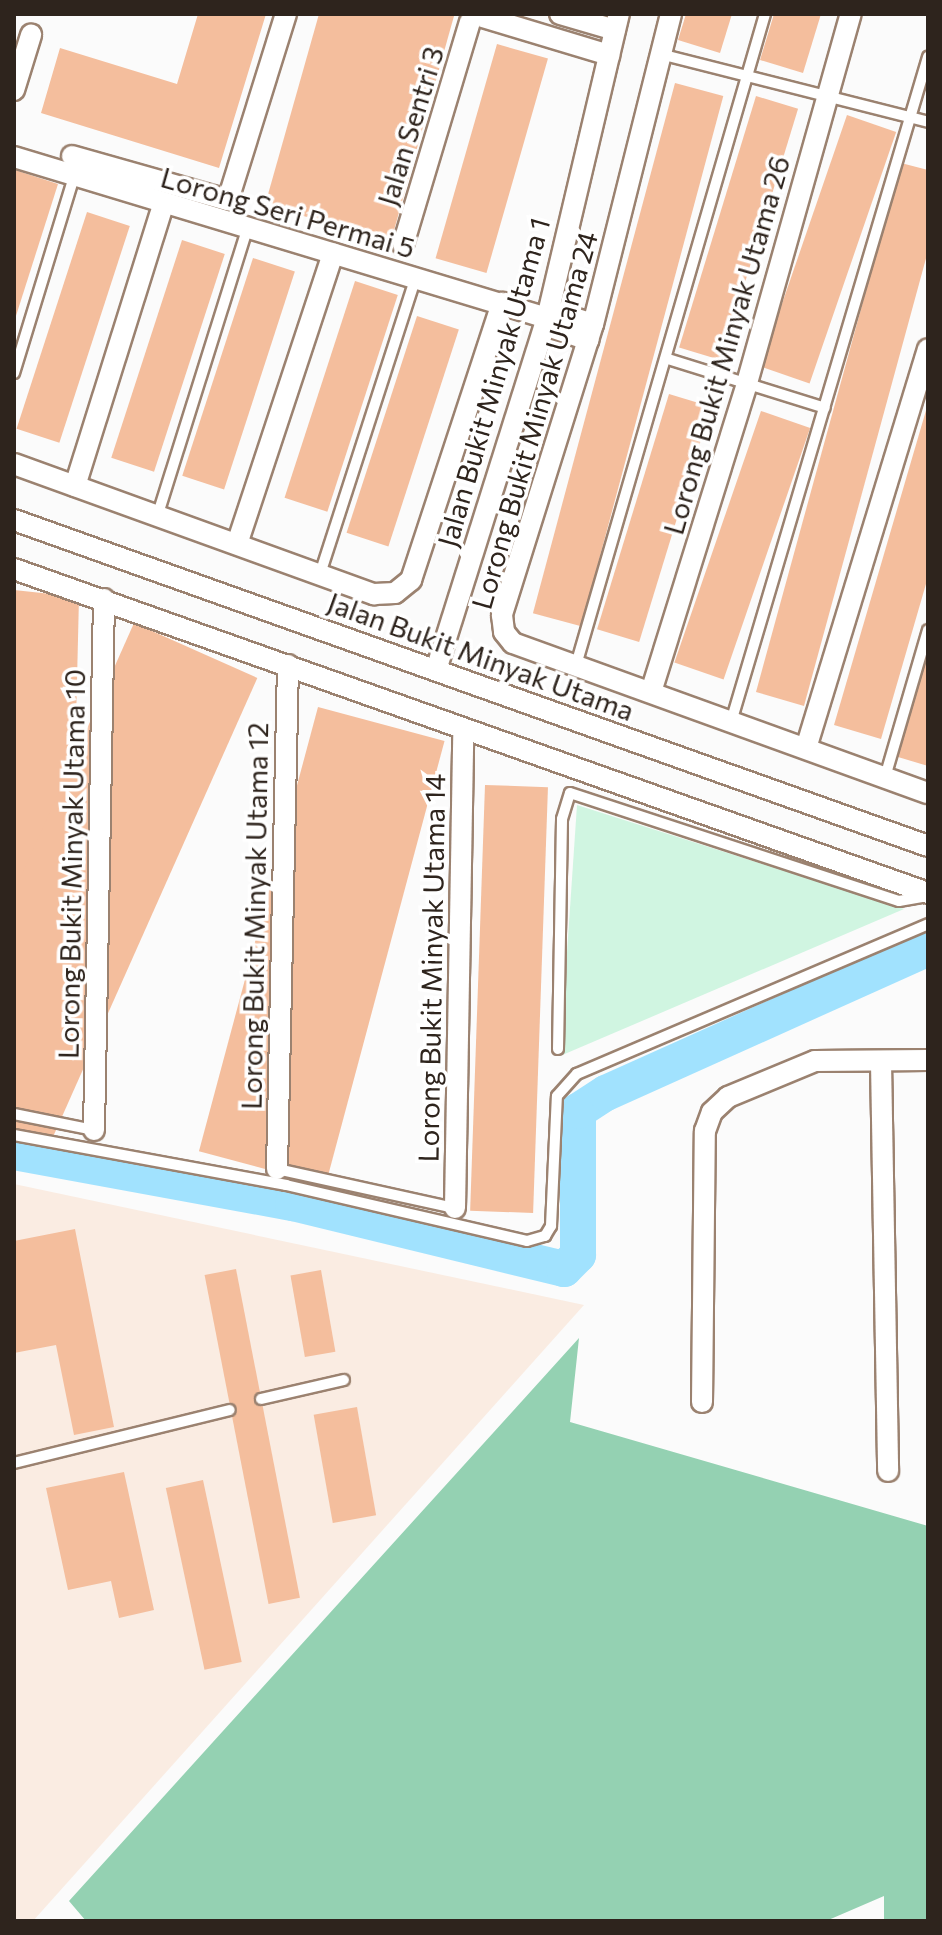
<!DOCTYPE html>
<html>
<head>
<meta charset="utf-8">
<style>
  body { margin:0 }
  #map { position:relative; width:942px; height:1935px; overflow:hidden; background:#fbfbfb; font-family:Commissioner,sans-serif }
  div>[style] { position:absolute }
  .built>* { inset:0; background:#faece2 }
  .green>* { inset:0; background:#d0f5e1 }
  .forest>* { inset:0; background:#94d1b2 }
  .river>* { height:36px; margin:-18px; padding:0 18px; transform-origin:18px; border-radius:18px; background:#a1e2fe }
  .building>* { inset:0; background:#f4be9d; transform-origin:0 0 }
  .roads { filter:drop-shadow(2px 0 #9b8270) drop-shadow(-2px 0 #9b8270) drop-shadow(0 2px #9b8270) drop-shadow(0 -2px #9b8270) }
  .lane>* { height:10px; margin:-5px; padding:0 5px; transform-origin:5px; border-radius:5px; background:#fff }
  .street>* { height:20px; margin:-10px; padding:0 10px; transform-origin:10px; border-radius:10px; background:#fff }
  span { translate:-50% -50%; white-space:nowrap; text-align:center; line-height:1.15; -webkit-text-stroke:7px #fff; paint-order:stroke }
  .street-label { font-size:28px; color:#2e241d }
  .frame { position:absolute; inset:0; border:16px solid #2e241d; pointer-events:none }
</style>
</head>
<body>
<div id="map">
  <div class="built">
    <i style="clip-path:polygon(14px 1184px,584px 1305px,33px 1921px,14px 1921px)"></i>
  </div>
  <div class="green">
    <i style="clip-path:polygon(577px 805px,904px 909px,560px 1056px)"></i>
  </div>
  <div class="forest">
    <i style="clip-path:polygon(579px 1338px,570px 1422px,928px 1526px,928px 1921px,884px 1921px,884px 1896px,826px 1921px,86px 1921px,69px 1901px)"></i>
  </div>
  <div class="river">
    <i style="left:14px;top:1152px;width:284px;rotate:10.4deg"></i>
    <i style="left:293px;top:1203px;width:279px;rotate:13.7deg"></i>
    <i style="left:564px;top:1269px;width:20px;rotate:-45deg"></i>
    <i style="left:578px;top:1255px;width:144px;rotate:-90deg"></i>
    <i style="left:578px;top:1111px;width:33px;rotate:-33deg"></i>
    <i style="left:606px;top:1093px;width:353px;rotate:-24.2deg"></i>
  </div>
  <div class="building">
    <i style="clip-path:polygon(198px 14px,266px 14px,219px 168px,41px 113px,60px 48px,177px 84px)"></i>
    <i style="clip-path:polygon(319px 14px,454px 16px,391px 241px,265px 205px)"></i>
    <i style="clip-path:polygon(686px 14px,732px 14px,720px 53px,678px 40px)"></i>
    <i style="clip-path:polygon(774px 14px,821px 14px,803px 73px,760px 60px)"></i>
    <i style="left:497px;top:44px;width:53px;height:223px;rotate:16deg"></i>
    <i style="left:675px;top:83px;width:50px;height:549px;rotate:15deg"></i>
    <i style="left:756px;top:96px;width:44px;height:263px;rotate:17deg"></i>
    <i style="left:847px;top:115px;width:52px;height:266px;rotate:19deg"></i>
    <i style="clip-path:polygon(901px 163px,928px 170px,928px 251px,804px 706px,756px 692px)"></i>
    <i style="clip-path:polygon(15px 170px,58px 184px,15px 319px,14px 175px)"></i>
    <i style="left:87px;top:212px;width:45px;height:228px;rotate:18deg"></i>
    <i style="left:182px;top:240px;width:45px;height:229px;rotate:18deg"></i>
    <i style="left:253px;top:258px;width:44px;height:229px;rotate:18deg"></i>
    <i style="left:355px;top:281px;width:45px;height:228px;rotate:18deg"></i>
    <i style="left:417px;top:316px;width:44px;height:228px;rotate:18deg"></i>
    <i style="left:669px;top:394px;width:44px;height:246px;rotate:17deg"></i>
    <i style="clip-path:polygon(927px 407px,928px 577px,881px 739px,834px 725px)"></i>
    <i style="left:761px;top:411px;width:52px;height:266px;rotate:19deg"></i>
    <i style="clip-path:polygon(14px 590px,79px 597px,67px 1098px,14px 1096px)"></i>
    <i style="left:134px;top:623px;width:135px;height:511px;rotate:24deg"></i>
    <i style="clip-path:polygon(927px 655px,928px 655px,928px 766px,898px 757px)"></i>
    <i style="left:318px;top:707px;width:131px;height:460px;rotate:15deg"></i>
    <i style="left:485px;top:785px;width:63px;height:426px;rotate:2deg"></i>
    <i style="clip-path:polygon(75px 1229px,114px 1427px,74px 1435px,56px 1345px,14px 1353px,14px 1241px)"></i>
    <i style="left:236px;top:1269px;width:335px;height:32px;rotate:79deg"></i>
    <i style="left:321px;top:1270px;width:83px;height:31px;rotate:80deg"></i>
    <i style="left:357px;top:1407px;width:110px;height:44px;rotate:80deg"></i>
    <i style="clip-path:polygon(124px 1472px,154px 1610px,119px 1618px,111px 1581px,68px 1590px,46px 1488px)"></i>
    <i style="left:203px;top:1480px;width:186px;height:38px;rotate:78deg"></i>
  </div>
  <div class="roads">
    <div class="lane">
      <i style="left:660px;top:54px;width:276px;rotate:14.2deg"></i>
      <i style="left:668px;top:359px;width:164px;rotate:17.3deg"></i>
      <i style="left:14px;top:373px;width:205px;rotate:-73deg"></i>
      <i style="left:157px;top:517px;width:302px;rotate:-72.6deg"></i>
      <i style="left:320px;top:574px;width:312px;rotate:-72.1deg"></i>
      <i style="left:576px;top:665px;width:678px;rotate:-73.81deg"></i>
      <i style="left:731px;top:722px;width:694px;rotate:-73.5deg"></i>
      <i style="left:885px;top:777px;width:153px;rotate:-73.7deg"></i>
      <i style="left:558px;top:1049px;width:230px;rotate:-89deg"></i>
      <i style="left:562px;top:819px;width:27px;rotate:-73deg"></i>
      <i style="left:570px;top:793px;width:346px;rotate:18.2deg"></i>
      <i style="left:899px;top:901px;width:29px;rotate:-10deg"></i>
      <i style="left:14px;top:1114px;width:82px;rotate:11.3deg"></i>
      <i style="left:14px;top:1135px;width:277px;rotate:10.4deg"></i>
      <i style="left:286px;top:1185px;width:247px;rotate:13.1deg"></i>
      <i style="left:527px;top:1241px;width:19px;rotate:-16deg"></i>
      <i style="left:545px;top:1236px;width:12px;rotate:-59deg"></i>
      <i style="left:551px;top:1226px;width:130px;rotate:-87.4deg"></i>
      <i style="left:557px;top:1096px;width:30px;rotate:-48deg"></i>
      <i style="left:577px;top:1074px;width:382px;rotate:-23.1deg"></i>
      <i style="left:277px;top:1169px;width:182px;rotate:12.4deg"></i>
      <i style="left:261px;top:1399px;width:85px;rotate:-12.9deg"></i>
      <i style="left:14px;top:1463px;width:222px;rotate:-13.8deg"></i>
    </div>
    <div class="street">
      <i style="left:560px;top:14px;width:57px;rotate:16.2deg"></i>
      <i style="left:671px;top:14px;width:320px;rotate:104.1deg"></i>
      <i style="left:593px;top:324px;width:305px;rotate:107.4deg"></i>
      <i style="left:502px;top:615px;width:17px;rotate:83deg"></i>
      <i style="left:504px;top:632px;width:14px;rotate:51deg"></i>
      <i style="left:513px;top:643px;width:441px;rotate:19.9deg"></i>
      <i style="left:483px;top:17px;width:132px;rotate:16.8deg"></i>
      <i style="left:14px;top:90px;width:58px;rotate:-72.8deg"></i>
      <i style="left:72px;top:156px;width:162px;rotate:15.8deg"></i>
      <i style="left:228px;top:200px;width:195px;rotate:-72.7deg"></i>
      <i style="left:14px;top:157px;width:557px;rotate:16.81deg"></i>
      <i style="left:403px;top:245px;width:233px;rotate:-73.3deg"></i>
      <i style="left:549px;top:310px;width:46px;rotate:17.7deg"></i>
      <i style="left:545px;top:325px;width:46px;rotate:19.2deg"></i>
      <i style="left:14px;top:464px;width:383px;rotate:19.9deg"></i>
      <i style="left:374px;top:594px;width:21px;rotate:-3deg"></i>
      <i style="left:395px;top:593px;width:21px;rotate:-39deg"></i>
      <i style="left:411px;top:580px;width:292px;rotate:-71.8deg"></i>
      <i style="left:75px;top:486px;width:294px;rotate:-72.6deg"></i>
      <i style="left:14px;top:520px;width:970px;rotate:19.63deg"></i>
      <i style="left:237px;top:544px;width:306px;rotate:-71.7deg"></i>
      <i style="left:14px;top:569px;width:970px;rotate:19.52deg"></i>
      <i style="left:436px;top:670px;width:369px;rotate:-72.5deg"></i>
      <i style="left:547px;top:318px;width:312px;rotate:-76.7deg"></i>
      <i style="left:651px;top:692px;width:324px;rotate:-72.7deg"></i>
      <i style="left:747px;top:383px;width:383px;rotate:-74.3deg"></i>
      <i style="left:806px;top:748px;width:417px;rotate:-73deg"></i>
      <i style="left:881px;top:1062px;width:409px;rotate:89deg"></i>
      <i style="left:94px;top:1130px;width:531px;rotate:-88.92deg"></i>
      <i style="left:277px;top:1169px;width:504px;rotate:-88.75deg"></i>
      <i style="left:455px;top:1208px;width:479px;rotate:-89deg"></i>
      <i style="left:702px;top:1402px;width:271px;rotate:-89.4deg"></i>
      <i style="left:705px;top:1131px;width:20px;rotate:-70deg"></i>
      <i style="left:712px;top:1112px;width:22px;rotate:-43deg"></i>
      <i style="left:728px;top:1097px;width:94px;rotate:-22.5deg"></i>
      <i style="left:815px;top:1061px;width:113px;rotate:-0.5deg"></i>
    </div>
  </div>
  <div class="street-label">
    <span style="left:410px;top:126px;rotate:-73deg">Jalan Sentri 3</span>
    <span style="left:288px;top:212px;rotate:16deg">Lorong Seri Permai 5</span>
    <span style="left:726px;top:345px;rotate:-74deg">Lorong Bukit Minyak Utama 26</span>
    <span style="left:493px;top:382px;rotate:-74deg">Jalan Bukit Minyak Utama 1</span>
    <span style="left:534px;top:420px;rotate:-74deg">Lorong Bukit Minyak Utama 24</span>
    <span style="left:481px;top:656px;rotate:20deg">Jalan Bukit Minyak Utama</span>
    <span style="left:71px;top:864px;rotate:-89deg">Lorong Bukit Minyak Utama 10</span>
    <span style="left:254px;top:916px;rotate:-89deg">Lorong Bukit Minyak Utama 12</span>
    <span style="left:431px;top:968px;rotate:-89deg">Lorong Bukit Minyak Utama 14</span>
  </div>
  <div class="frame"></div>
</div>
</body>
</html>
